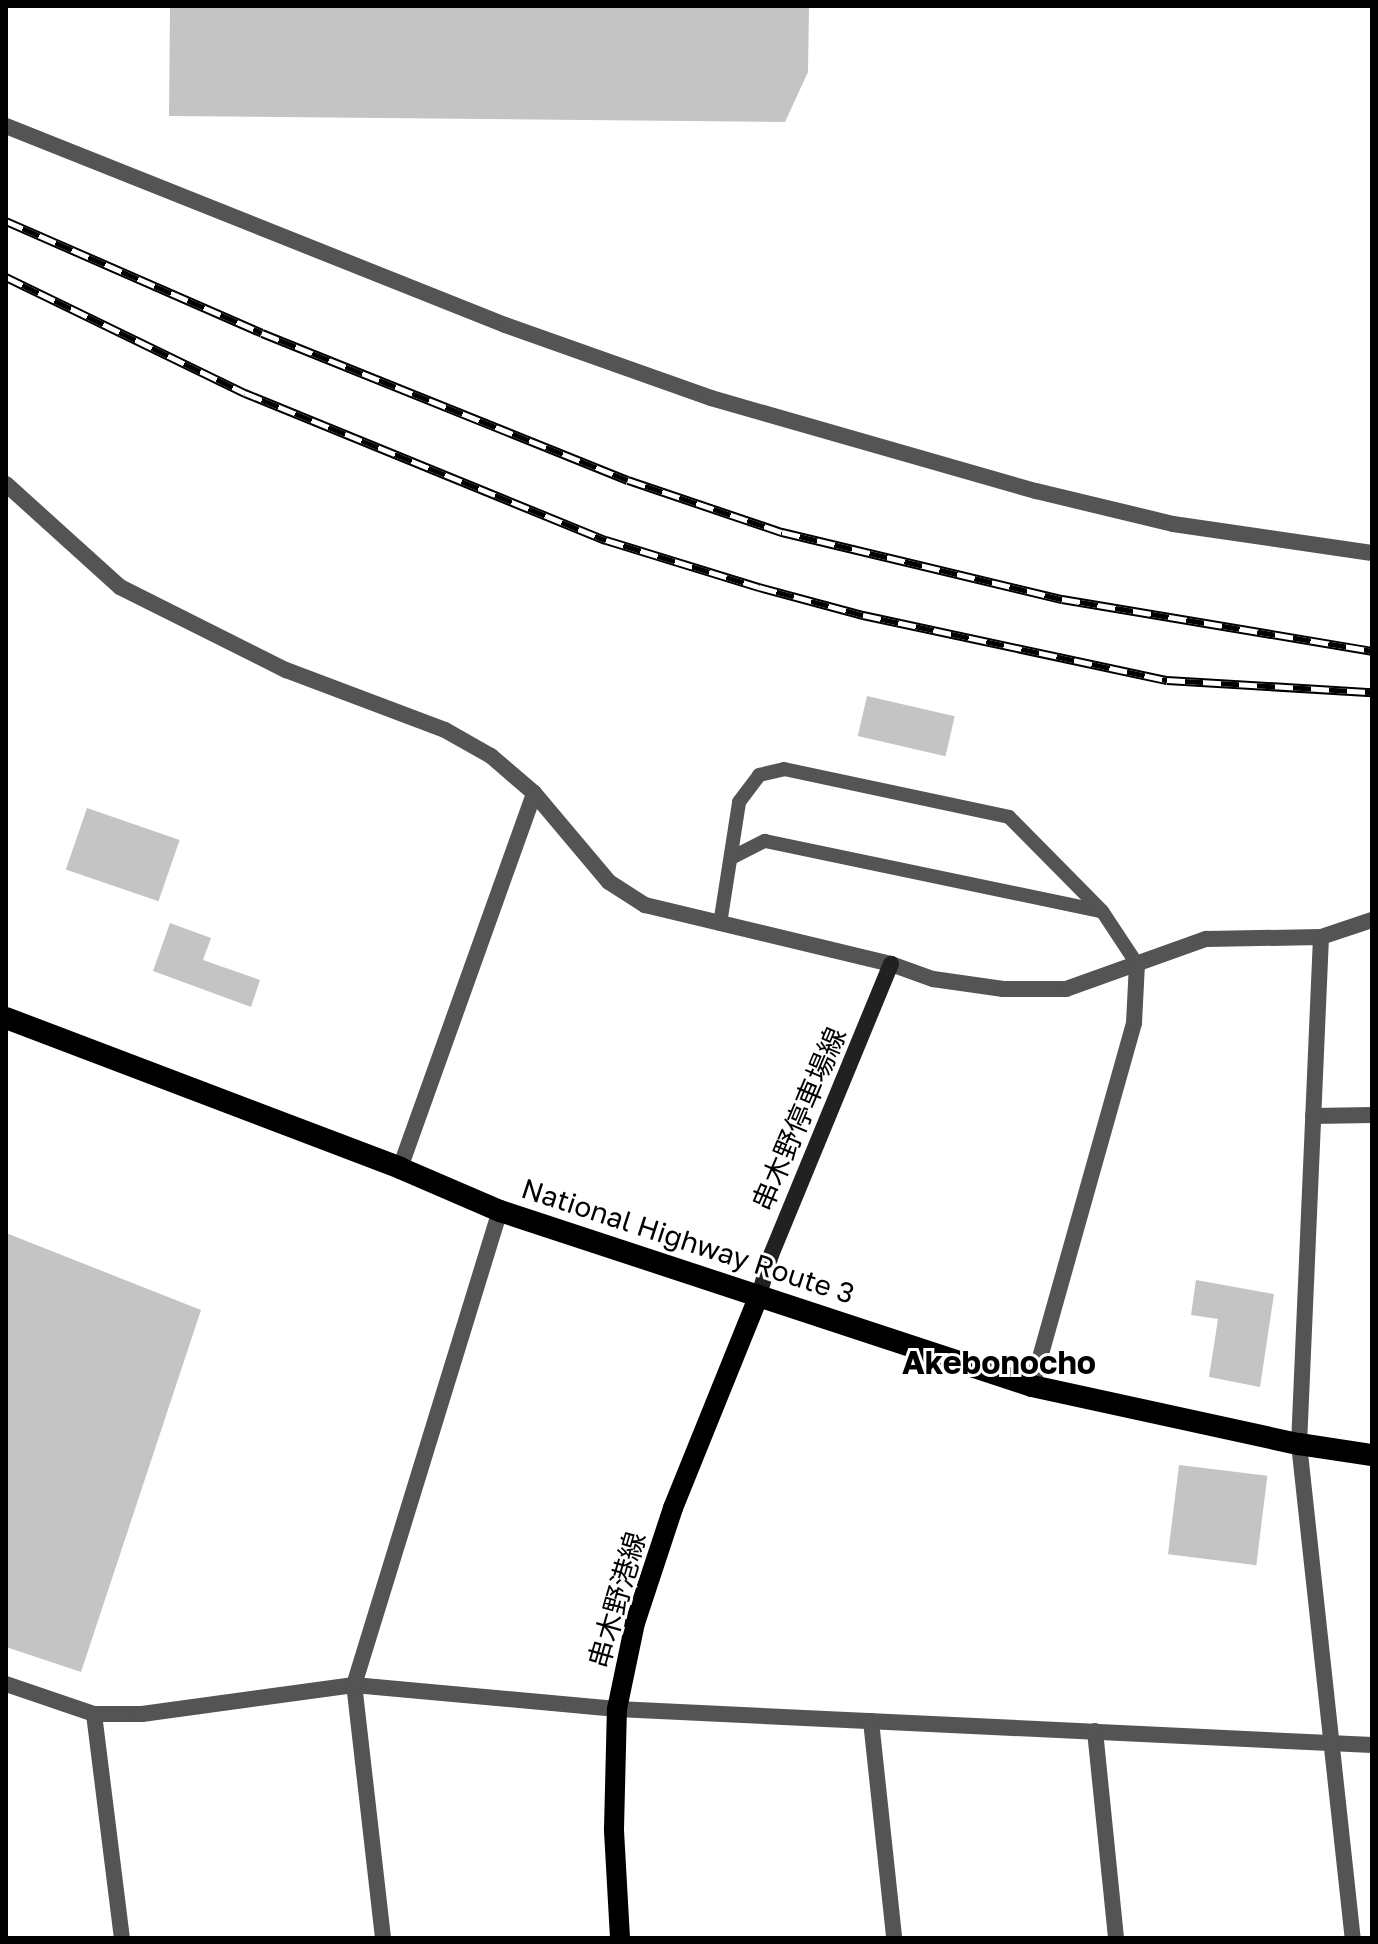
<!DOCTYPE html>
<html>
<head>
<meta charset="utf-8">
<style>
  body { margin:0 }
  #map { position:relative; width:1378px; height:1944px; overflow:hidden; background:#fff; font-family:"Golos Text","Noto Sans JP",sans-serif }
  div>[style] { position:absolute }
  .building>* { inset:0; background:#c4c4c4; transform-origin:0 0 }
  .service>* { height:14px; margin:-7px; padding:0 7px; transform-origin:7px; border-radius:7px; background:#545454 }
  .minor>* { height:16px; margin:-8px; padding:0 8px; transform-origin:8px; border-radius:8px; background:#545454 }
  .tertiary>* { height:16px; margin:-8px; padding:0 8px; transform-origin:8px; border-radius:8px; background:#545454 }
  .secondary>* { height:16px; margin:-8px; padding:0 8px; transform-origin:8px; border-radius:8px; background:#212121 }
  .primary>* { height:20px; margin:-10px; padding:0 10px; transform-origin:10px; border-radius:10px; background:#000 }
  .trunk>* { height:22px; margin:-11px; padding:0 11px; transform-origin:11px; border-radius:11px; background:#000 }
  .rail>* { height:9px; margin-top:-4.5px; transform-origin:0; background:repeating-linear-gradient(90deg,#fff 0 18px,#000 0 36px); box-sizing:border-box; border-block:2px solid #000 }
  span { translate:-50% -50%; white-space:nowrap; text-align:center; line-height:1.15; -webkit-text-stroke:6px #fff; paint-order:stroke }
  .street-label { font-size:28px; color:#000 }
  .quarter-label { font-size:32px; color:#000; font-weight:700 }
  .frame { position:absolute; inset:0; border:8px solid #000; pointer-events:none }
</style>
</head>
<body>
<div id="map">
  <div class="building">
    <i style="clip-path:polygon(170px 6px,809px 6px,808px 72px,785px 122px,169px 116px)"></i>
    <i style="left:867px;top:696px;width:90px;height:41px;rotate:13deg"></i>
    <i style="left:87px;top:808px;width:98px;height:65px;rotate:19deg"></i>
    <i style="clip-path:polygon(170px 923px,211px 938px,203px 960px,260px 980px,251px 1007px,153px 971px)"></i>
    <i style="clip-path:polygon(6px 1233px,201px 1310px,81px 1672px,6px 1647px)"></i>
    <i style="clip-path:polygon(1196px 1280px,1274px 1294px,1260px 1387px,1209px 1377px,1218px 1319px,1191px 1315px)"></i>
    <i style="left:1179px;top:1465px;width:89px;height:90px;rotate:7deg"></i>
  </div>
  <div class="service">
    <i style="left:731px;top:858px;width:38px;rotate:-27deg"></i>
    <i style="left:765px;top:841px;width:343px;rotate:11.8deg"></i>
    <i style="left:720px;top:924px;width:123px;rotate:-81.1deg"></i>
    <i style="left:739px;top:802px;width:34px;rotate:-53deg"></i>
    <i style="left:759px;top:775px;width:26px;rotate:-13deg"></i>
    <i style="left:784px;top:769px;width:230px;rotate:12deg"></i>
    <i style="left:1009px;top:817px;width:132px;rotate:45.3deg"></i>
    <i style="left:1102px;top:911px;width:64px;rotate:56.6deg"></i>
  </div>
  <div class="minor">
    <i style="left:6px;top:126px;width:537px;rotate:21.74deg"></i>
    <i style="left:505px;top:325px;width:219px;rotate:19.5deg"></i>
    <i style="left:711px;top:398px;width:338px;rotate:16deg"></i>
    <i style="left:1036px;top:491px;width:141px;rotate:13.5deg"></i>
    <i style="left:1173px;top:524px;width:201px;rotate:8.3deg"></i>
    <i style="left:6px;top:484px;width:154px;rotate:42.1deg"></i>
    <i style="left:120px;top:587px;width:186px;rotate:26.6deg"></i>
    <i style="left:286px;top:670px;width:170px;rotate:20.7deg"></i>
    <i style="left:445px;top:730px;width:53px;rotate:29.5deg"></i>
    <i style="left:491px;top:756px;width:57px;rotate:40.7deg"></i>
    <i style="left:534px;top:793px;width:116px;rotate:49.9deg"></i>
    <i style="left:609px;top:882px;width:43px;rotate:32.6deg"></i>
    <i style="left:645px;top:905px;width:253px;rotate:13.5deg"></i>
    <i style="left:891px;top:964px;width:45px;rotate:19.7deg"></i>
    <i style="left:933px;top:979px;width:71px;rotate:8.1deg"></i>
    <i style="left:1003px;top:989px;width:63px"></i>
    <i style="left:1066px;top:989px;width:149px;rotate:-19.7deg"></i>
    <i style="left:1206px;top:939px;width:115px;rotate:-1deg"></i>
    <i style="left:1321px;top:937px;width:54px;rotate:-18.4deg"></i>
    <i style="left:1313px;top:1116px;width:59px;rotate:-1deg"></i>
    <i style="left:400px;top:1168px;width:398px;rotate:-70.3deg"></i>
    <i style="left:1032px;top:1386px;width:377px;rotate:-74.3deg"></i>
    <i style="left:1134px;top:1023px;width:59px;rotate:-87.1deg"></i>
    <i style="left:6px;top:1684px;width:93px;rotate:18.8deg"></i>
    <i style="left:94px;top:1714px;width:48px"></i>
    <i style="left:142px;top:1714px;width:214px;rotate:-7.8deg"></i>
    <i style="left:354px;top:1685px;width:264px;rotate:5.2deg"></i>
    <i style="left:617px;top:1709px;width:756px;rotate:2.73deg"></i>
    <i style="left:94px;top:1714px;width:226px;rotate:82.9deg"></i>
    <i style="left:871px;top:1721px;width:218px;rotate:83.9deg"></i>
    <i style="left:1095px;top:1731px;width:208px;rotate:84.2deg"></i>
    <i style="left:383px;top:1938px;width:255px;rotate:-96.5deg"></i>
    <i style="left:354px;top:1685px;width:496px;rotate:-72.9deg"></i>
  </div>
  <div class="tertiary">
    <i style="left:1321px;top:937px;width:507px;rotate:92.48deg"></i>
    <i style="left:1299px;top:1444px;width:497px;rotate:83.8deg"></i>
  </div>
  <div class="secondary">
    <i style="left:759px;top:1295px;width:42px;rotate:-73.3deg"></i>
    <i style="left:771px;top:1255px;width:315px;rotate:-67.6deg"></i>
  </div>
  <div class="primary">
    <i style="left:620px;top:1938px;width:109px;rotate:-93.2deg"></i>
    <i style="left:614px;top:1829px;width:120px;rotate:-88.6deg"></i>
    <i style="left:617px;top:1709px;width:88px;rotate:-78.2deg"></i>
    <i style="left:635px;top:1623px;width:121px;rotate:-71.7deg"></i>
    <i style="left:673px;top:1508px;width:230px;rotate:-68deg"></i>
  </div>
  <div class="trunk">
    <i style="left:6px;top:1018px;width:422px;rotate:20.8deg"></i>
    <i style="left:400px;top:1168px;width:109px;rotate:23.3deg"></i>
    <i style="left:500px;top:1211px;width:560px;rotate:18.21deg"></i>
    <i style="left:1032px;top:1386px;width:273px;rotate:12.3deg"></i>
    <i style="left:1299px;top:1444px;width:74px;rotate:8.6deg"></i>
  </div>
  <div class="rail">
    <i style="left:6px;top:221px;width:279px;rotate:23.6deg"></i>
    <i style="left:262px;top:333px;width:394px;rotate:21.9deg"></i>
    <i style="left:628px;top:480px;width:163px;rotate:18.7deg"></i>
    <i style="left:782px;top:532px;width:288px;rotate:13.5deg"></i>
    <i style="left:1062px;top:599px;width:314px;rotate:9.5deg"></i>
    <i style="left:6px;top:277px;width:266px;rotate:25.9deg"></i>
    <i style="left:245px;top:393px;width:390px;rotate:22.2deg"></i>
    <i style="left:606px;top:540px;width:160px;rotate:17.1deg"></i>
    <i style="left:759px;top:587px;width:108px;rotate:15.1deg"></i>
    <i style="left:863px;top:615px;width:311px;rotate:12.1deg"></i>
    <i style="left:1167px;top:680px;width:205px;rotate:3.4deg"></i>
  </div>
  <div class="street-label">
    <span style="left:799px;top:1119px;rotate:-67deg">串木野停車場線</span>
    <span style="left:688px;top:1241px;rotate:18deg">National Highway Route 3</span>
    <span style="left:617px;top:1600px;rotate:-74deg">串木野港線</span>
  </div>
  <div class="quarter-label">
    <span style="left:999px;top:1362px">Akebonocho</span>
  </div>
  <div class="frame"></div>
</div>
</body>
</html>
